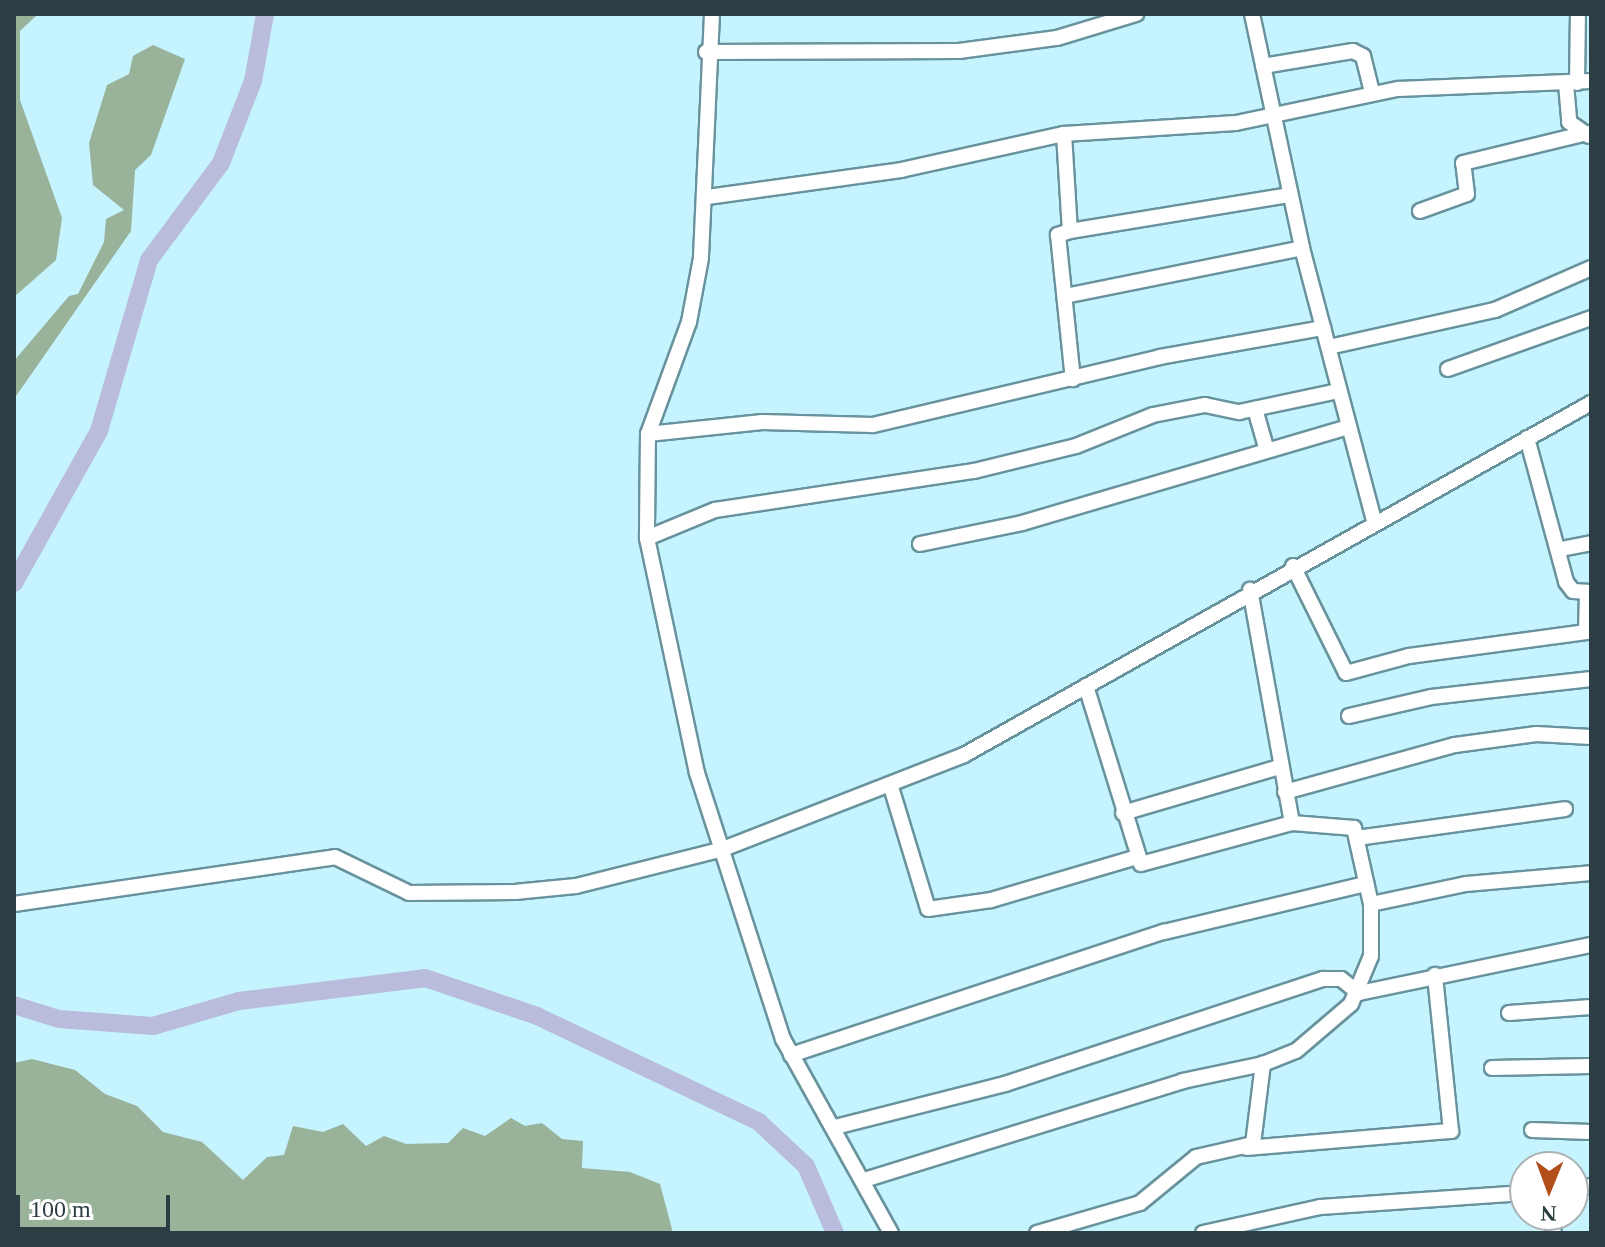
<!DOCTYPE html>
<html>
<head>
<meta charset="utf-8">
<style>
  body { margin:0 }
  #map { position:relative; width:1605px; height:1247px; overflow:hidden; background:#c5f3fe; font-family:"Times New Roman",serif }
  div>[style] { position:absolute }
  .forest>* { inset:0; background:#99b29a }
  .river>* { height:18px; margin:-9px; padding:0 9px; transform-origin:9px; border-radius:9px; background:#b9bcdb }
  .roads { filter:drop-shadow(2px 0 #68939d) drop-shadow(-2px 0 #68939d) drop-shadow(0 2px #68939d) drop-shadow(0 -2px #68939d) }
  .minor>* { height:14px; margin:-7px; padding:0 7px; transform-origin:7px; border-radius:7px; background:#fff }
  span { translate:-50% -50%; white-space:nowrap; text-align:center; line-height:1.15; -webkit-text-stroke:6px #fff; paint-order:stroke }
  .frame { position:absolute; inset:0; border:16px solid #2c3e43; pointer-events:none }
  .north { position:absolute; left:1509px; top:1151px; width:80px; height:80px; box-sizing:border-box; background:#fff; border:2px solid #abb2b4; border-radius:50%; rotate:181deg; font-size:22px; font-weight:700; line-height:32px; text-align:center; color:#2c3e43 }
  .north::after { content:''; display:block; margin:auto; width:28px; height:36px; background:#b24e19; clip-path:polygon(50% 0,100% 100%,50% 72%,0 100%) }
  .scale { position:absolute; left:16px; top:1195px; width:154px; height:36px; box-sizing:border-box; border:4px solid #2c3e43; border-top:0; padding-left:10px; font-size:24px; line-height:28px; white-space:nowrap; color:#2c3e43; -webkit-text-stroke:6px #fff; paint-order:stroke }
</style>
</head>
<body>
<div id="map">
  <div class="forest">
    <i style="clip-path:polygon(14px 14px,38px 14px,20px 31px,20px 100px,62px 218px,56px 260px,14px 297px)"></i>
    <i style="clip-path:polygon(153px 45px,185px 59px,151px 155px,135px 170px,131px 231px,14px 399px,14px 361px,69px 296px,78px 294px,104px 242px,106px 219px,124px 210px,93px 185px,89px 143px,107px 85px,129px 74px,133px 56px)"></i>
    <i style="clip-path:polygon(32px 1059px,75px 1070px,105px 1094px,137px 1106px,163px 1132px,202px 1142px,243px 1180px,267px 1157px,284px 1155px,293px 1126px,323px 1132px,343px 1124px,366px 1146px,384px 1136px,406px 1144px,448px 1143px,463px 1128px,485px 1136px,511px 1118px,525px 1126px,542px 1123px,562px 1139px,583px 1141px,582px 1168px,630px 1172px,660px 1184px,673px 1233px,14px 1233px,14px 1063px)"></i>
  </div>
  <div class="river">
    <i style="left:14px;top:583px;width:174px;rotate:-60.8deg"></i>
    <i style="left:99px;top:431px;width:178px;rotate:-73.7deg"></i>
    <i style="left:149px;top:260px;width:121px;rotate:-53.4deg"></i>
    <i style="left:221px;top:163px;width:88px;rotate:-68.7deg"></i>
    <i style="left:253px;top:81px;width:68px;rotate:-79.8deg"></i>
    <i style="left:14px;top:1005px;width:47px;rotate:17.3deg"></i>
    <i style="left:59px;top:1019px;width:94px;rotate:4.3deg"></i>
    <i style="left:153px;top:1026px;width:90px;rotate:-16.2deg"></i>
    <i style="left:239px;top:1001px;width:187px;rotate:-7deg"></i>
    <i style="left:425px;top:978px;width:118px;rotate:18.7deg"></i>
    <i style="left:537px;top:1016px;width:246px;rotate:25.5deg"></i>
    <i style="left:759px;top:1122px;width:64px;rotate:43.1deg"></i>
    <i style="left:806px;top:1166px;width:73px;rotate:66.6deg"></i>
  </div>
  <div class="roads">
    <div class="minor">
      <i style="left:712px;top:14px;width:244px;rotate:92.6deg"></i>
      <i style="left:701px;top:258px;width:65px;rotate:100.6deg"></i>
      <i style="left:689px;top:322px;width:119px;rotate:110.1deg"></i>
      <i style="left:648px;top:434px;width:104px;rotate:90.6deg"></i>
      <i style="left:647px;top:538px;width:240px;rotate:78deg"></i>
      <i style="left:697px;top:773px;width:280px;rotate:72.1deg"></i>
      <i style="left:783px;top:1039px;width:222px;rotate:60.9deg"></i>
      <i style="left:1252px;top:14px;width:239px;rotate:77.9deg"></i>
      <i style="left:1302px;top:248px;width:282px;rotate:75.2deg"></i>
      <i style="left:706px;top:52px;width:253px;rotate:-0.2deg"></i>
      <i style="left:959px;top:51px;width:99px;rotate:-7.6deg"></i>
      <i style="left:1057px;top:38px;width:83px;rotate:-16.9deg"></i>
      <i style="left:1263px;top:66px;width:91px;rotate:-9.5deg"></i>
      <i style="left:1353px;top:51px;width:11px;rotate:27deg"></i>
      <i style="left:1363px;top:56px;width:38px;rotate:76deg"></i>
      <i style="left:1577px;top:83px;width:69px;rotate:-89.2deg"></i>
      <i style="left:1566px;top:84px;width:38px;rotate:85deg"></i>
      <i style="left:1569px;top:122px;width:24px;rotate:35deg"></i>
      <i style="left:1064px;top:134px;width:97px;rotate:86.5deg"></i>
      <i style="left:1070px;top:231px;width:13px;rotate:162deg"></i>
      <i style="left:1058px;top:235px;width:145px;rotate:84.1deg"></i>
      <i style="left:707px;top:197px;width:196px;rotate:-7.9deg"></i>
      <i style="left:901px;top:170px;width:167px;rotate:-12.5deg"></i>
      <i style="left:1064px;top:134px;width:172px;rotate:-3.7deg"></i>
      <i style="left:1236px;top:123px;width:166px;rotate:-11.9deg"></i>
      <i style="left:1398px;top:89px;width:193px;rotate:-2.4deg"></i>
      <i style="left:1420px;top:211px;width:50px;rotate:-19.9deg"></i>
      <i style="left:1467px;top:194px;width:31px;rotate:-97deg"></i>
      <i style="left:1463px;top:163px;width:128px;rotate:-13.6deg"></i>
      <i style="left:1070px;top:231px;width:223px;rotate:-9.3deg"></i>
      <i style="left:1065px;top:296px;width:242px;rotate:-11.4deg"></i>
      <i style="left:1329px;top:347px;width:170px;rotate:-12.6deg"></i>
      <i style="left:1495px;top:310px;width:105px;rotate:-23.6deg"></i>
      <i style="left:1448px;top:369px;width:152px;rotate:-19.6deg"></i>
      <i style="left:1255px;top:409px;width:40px;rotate:74deg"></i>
      <i style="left:648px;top:434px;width:115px;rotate:-6deg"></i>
      <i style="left:762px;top:422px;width:111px;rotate:1.5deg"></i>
      <i style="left:873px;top:425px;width:295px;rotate:-13.3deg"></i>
      <i style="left:1160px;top:357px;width:166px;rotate:-10.1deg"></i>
      <i style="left:1527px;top:438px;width:149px;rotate:74.8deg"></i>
      <i style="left:1566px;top:582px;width:11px;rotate:52deg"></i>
      <i style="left:1573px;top:591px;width:18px;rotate:3deg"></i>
      <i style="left:647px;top:538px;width:74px;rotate:-22.4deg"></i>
      <i style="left:715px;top:510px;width:262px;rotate:-8.6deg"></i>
      <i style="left:974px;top:471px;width:105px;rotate:-13.8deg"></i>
      <i style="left:1076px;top:446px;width:83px;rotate:-21.9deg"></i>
      <i style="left:1153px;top:415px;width:53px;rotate:-10.9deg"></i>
      <i style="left:1205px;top:405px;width:35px;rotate:12deg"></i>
      <i style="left:1239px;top:412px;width:102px;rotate:-11.9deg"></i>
      <i style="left:920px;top:544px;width:104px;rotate:-11.6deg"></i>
      <i style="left:1022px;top:523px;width:341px;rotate:-16.4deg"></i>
      <i style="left:1561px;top:549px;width:31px;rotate:-11deg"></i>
      <i style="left:1293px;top:566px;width:119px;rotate:63.6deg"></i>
      <i style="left:1346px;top:673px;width:65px;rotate:-15.1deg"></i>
      <i style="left:1409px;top:656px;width:179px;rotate:-7.7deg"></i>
      <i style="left:1586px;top:632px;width:40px;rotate:-88.6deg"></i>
      <i style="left:1086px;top:686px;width:186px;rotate:72.8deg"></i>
      <i style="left:1141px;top:864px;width:156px;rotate:-15.2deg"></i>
      <i style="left:1349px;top:716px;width:84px;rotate:-13deg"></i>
      <i style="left:1431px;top:697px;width:161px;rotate:-6.4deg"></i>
      <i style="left:891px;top:787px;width:127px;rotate:73.1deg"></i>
      <i style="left:928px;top:909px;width:64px;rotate:-8.1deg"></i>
      <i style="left:991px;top:900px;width:152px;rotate:-16.4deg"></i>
      <i style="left:1285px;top:792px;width:176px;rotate:-15.5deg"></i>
      <i style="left:1455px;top:745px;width:82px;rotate:-7.7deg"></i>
      <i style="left:1536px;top:734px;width:55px;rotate:3.1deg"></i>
      <i style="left:1123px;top:813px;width:163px;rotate:-16.4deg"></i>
      <i style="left:1357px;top:838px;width:210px;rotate:-7.9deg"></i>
      <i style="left:14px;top:904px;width:324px;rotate:-8.3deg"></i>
      <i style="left:335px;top:857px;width:82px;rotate:25.9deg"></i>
      <i style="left:409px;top:893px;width:106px;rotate:-0.5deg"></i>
      <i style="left:515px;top:892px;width:61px;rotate:-5.6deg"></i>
      <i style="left:576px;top:886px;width:152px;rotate:-14.1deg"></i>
      <i style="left:723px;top:849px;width:259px;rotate:-21.3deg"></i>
      <i style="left:964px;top:755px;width:719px;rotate:-29.31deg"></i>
      <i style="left:1371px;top:904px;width:97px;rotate:-11.9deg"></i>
      <i style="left:1466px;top:884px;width:125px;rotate:-5deg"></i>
      <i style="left:1359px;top:993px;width:237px;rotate:-11.7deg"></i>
      <i style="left:1509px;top:1013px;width:82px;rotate:-4.2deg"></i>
      <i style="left:791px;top:1055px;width:393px;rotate:-18.3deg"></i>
      <i style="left:1164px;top:932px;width:208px;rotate:-13.4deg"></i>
      <i style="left:1492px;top:1068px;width:99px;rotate:-1.2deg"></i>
      <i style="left:835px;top:1127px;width:175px;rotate:-14.2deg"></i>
      <i style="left:1005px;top:1084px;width:335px;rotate:-18.3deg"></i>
      <i style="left:1323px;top:979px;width:18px"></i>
      <i style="left:1341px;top:979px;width:23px;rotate:38deg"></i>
      <i style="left:1532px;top:1130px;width:59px;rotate:1.9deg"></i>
      <i style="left:1247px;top:1148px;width:205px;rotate:-4.8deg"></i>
      <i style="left:1451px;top:1131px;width:157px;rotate:-95.9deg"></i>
      <i style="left:864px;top:1180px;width:334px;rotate:-17.2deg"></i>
      <i style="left:1183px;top:1081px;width:82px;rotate:-12deg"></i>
      <i style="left:1573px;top:1188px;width:18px;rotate:-6deg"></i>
      <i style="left:1551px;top:1215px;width:18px;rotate:81deg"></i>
      <i style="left:1037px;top:1233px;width:107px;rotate:-16.2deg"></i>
      <i style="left:1140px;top:1203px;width:72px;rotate:-39.4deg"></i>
      <i style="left:1196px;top:1157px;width:58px;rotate:-12.8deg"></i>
      <i style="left:1253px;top:1144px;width:81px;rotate:-82.9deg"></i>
      <i style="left:1263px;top:1064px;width:35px;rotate:-22deg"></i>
      <i style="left:1296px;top:1051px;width:72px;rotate:-40.5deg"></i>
      <i style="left:1351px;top:1004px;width:52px;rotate:-67.4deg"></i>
      <i style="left:1371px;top:956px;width:52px;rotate:-90deg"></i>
      <i style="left:1371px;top:904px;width:78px;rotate:-102.6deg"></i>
      <i style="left:1354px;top:828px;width:62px;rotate:-175.4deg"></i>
      <i style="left:1292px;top:823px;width:237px;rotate:-100.2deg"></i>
      <i style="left:1203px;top:1233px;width:120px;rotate:-12.5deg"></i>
      <i style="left:1320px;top:1207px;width:205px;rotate:-3.9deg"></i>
    </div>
  </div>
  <div class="frame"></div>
  <div class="north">N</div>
  <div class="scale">100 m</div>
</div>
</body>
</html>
